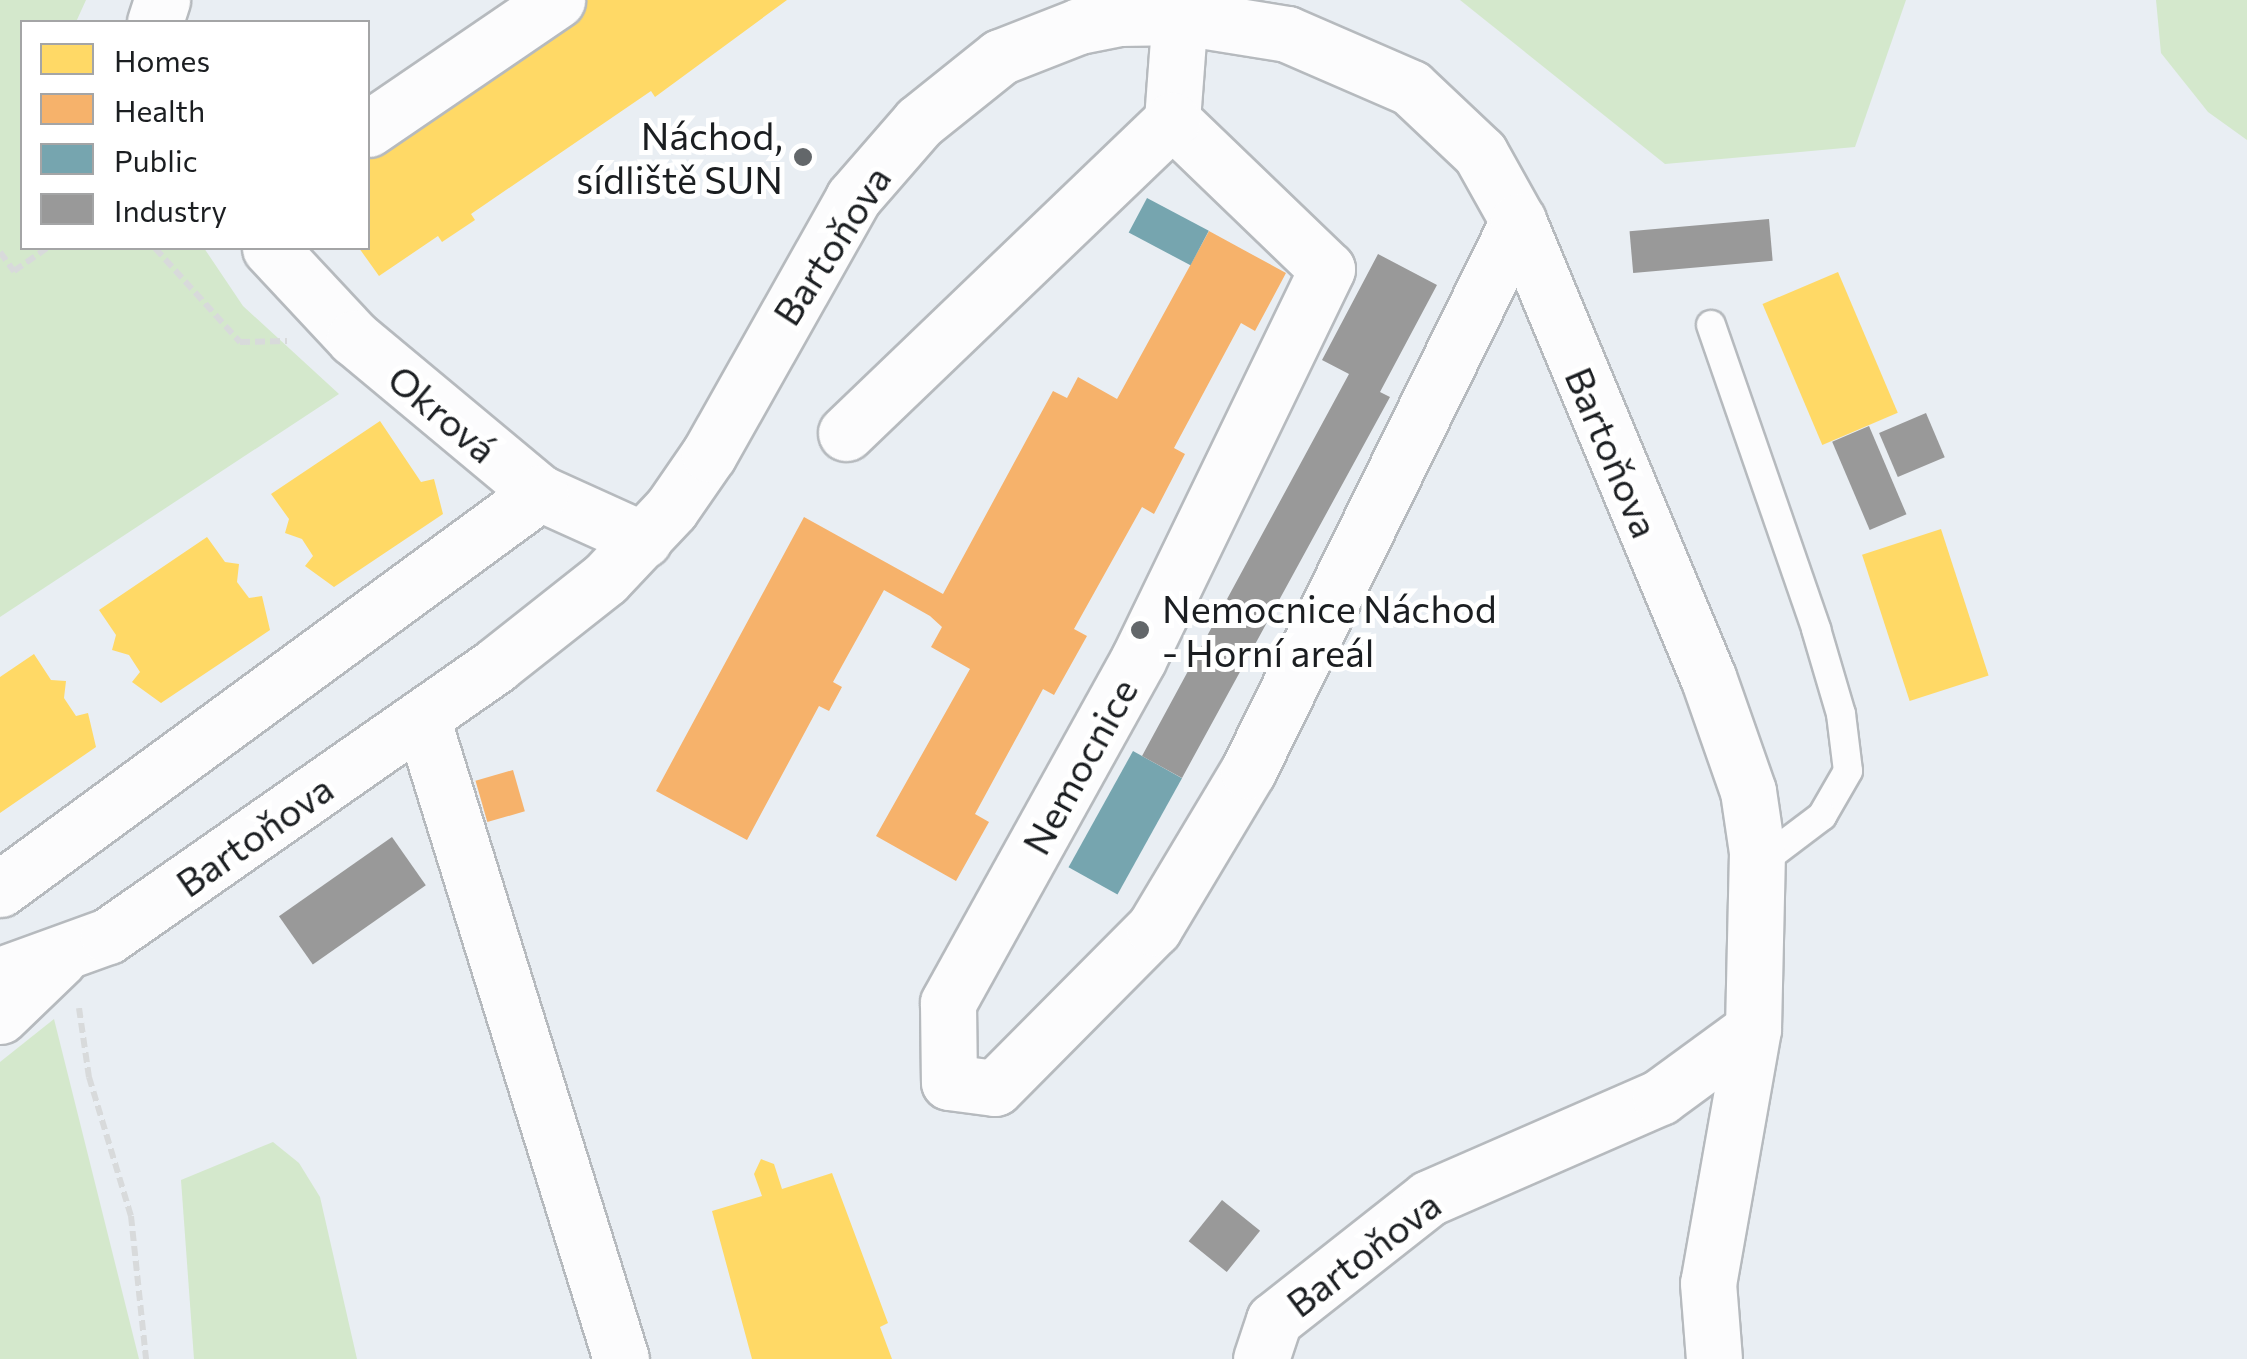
<!DOCTYPE html>
<html>
<head>
<meta charset="utf-8">
<style>
  body { margin:0 }
  #map { position:relative; width:2247px; height:1359px; overflow:hidden; background:#e9eef3; font-family:Commissioner,sans-serif }
  div>[style] { position:absolute }
  .green>* { inset:0; background:#d4e8cc }
  .homes>* { inset:0; background:#ffd966; transform-origin:0 0 }
  .health>* { inset:0; background:#f6b26b; transform-origin:0 0 }
  .public>* { inset:0; background:#76a5af; transform-origin:0 0 }
  .industry>* { inset:0; background:#999; transform-origin:0 0 }
  .path>* { height:6px; margin-top:-3px; transform-origin:0; background:repeating-linear-gradient(90deg,#d8dadb 0 10px,transparent 0 15px) }
  .roads { filter:drop-shadow(2px 0 #b6babe) drop-shadow(-2px 0 #b6babe) drop-shadow(0 2px #b6babe) drop-shadow(0 -2px #b6babe) }
  .lane>* { height:28px; margin:-14px; padding:0 14px; transform-origin:14px; border-radius:14px; background:#fcfcfd }
  .street>* { height:55px; margin:-27.5px; padding:0 27.5px; transform-origin:27.5px; border-radius:27.5px; background:#fcfcfd }
  .secondary>* { height:55px; margin:-27.5px; padding:0 27.5px; transform-origin:27.5px; border-radius:27.5px; background:#fcfcfd }
  .dots>* { width:28px; height:28px; translate:-50% -50%; box-sizing:border-box; border:5px solid #fff; border-radius:50% }
  span { translate:-50% -50%; white-space:nowrap; text-align:center; line-height:1.15; -webkit-text-stroke:10px #fff; paint-order:stroke }
  .poi-label { font-size:38px; color:#1b1e21 }
  .right { translate:-100% -50%; text-align:right }
  .left { translate:0 -50%; text-align:left }
  .street-label { font-size:38px; color:#1b1e21 }
  .legend { position:absolute; left:20px; top:20px; width:350px; height:230px; box-sizing:border-box; background:#fff; border:2px solid #a4a5a6; margin:0; padding:12px 18px; list-style:none; font-size:30px; color:#1b1e21 }
  .legend li { display:flex; align-items:center; gap:20px; height:50px }
  .legend b { width:50px; border:2px solid #a4a5a6 }
</style>
</head>
<body>
<div id="map">
  <div class="green">
    <i style="clip-path:polygon(0 0,86px 0,76px 22px,22px 22px,22px 248px,204px 248px,243px 306px,339px 394px,0 617px)"></i>
    <i style="clip-path:polygon(1460px 0,1906px 0,1855px 147px,1665px 164px)"></i>
    <i style="clip-path:polygon(2156px 0,2247px 0,2247px 140px,2208px 112px,2161px 53px)"></i>
    <i style="clip-path:polygon(54px 1019px,139px 1359px,0 1359px,0 1062px)"></i>
    <i style="clip-path:polygon(273px 1142px,299px 1163px,320px 1197px,357px 1359px,194px 1359px,181px 1180px)"></i>
  </div>
  <div class="homes">
    <i style="clip-path:polygon(578px 0,787px 0,655px 97px,651px 91px,471px 214px,475px 220px,442px 242px,438px 236px,379px 276px,359px 248px,368px 248px,368px 145px)"></i>
    <i style="left:1838px;top:272px;width:153px;height:82px;rotate:67deg"></i>
    <i style="clip-path:polygon(380px 421px,421px 482px,434px 479px,443px 514px,334px 587px,305px 566px,313px 556px,302px 539px,285px 533px,289px 519px,271px 494px)"></i>
    <i style="left:1941px;top:529px;width:154px;height:83px;rotate:72deg"></i>
    <i style="clip-path:polygon(207px 537px,225px 562px,239px 564px,237px 582px,249px 598px,262px 596px,270px 630px,161px 703px,132px 682px,140px 672px,129px 655px,112px 650px,116px 635px,99px 610px)"></i>
    <i style="clip-path:polygon(34px 654px,51px 680px,66px 681px,64px 698px,76px 716px,88px 713px,96px 747px,0 813px,0 677px)"></i>
    <i style="clip-path:polygon(761px 1159px,774px 1164px,782px 1189px,832px 1173px,888px 1323px,880px 1327px,892px 1359px,752px 1359px,712px 1211px,762px 1196px,754px 1174px)"></i>
  </div>
  <div class="health">
    <i style="clip-path:polygon(1209px 231px,1286px 273px,1255px 331px,1241px 323px,1174px 448px,1185px 454px,1154px 514px,1142px 507px,1074px 629px,1087px 636px,1054px 695px,1043px 689px,975px 814px,989px 822px,956px 881px,876px 836px,970px 669px,931px 647px,942px 627px,930px 616px,884px 590px,833px 682px,842px 687px,829px 711px,819px 706px,747px 840px,656px 791px,804px 517px,943px 594px,1053px 391px,1067px 398px,1078px 377px,1117px 399px)"></i>
    <i style="left:513px;top:770px;width:43px;height:39px;rotate:74deg"></i>
  </div>
  <div class="public">
    <i style="left:1147px;top:198px;width:70px;height:39px;rotate:28deg"></i>
    <i style="left:1133px;top:751px;width:56px;height:133px;rotate:29deg"></i>
  </div>
  <div class="industry">
    <i style="left:1769px;top:219px;width:42px;height:140px;rotate:85deg"></i>
    <i style="clip-path:polygon(1378px 254px,1437px 285px,1380px 392px,1390px 397px,1182px 778px,1142px 756px,1349px 374px,1322px 360px)"></i>
    <i style="left:1926px;top:413px;width:48px;height:51px;rotate:67deg"></i>
    <i style="left:1869px;top:426px;width:96px;height:40px;rotate:67deg"></i>
    <i style="left:392px;top:837px;width:59px;height:138px;rotate:55deg"></i>
    <i style="left:1222px;top:1200px;width:49px;height:53px;rotate:39deg"></i>
  </div>
  <div class="path">
    <i style="left:155px;top:248px;width:127px;rotate:47.9deg"></i>
    <i style="left:240px;top:342px;width:47px;rotate:-1.2deg"></i>
    <i style="left:0;top:252px;width:24px;rotate:54deg"></i>
    <i style="left:14px;top:271px;width:40px;rotate:-34.9deg"></i>
    <i style="left:79px;top:1008px;width:70px;rotate:81.8deg"></i>
    <i style="left:89px;top:1077px;width:145px;rotate:73.2deg"></i>
    <i style="left:131px;top:1216px;width:144px;rotate:84deg"></i>
  </div>
  <div class="roads">
    <div class="lane">
      <i style="left:1711px;top:325px;width:322px;rotate:70.9deg"></i>
      <i style="left:1816px;top:629px;width:89px;rotate:73.6deg"></i>
      <i style="left:1841px;top:714px;width:57px;rotate:83deg"></i>
      <i style="left:1848px;top:771px;width:52px;rotate:120deg"></i>
      <i style="left:1822px;top:816px;width:83px;rotate:142.9deg"></i>
    </div>
    <div class="street">
      <i style="left:1181px;top:0;width:120px;rotate:94.3deg"></i>
      <i style="left:1172px;top:120px;width:215px;rotate:43.9deg"></i>
      <i style="left:1327px;top:269px;width:434px;rotate:115.8deg"></i>
      <i style="left:1138px;top:660px;width:392px;rotate:119deg"></i>
      <i style="left:948px;top:1003px;width:79px;rotate:89.3deg"></i>
      <i style="left:949px;top:1082px;width:46px;rotate:7.4deg"></i>
      <i style="left:995px;top:1088px;width:226px;rotate:-45.2deg"></i>
      <i style="left:1154px;top:928px;width:183px;rotate:-59.1deg"></i>
      <i style="left:1248px;top:771px;width:613px;rotate:-63.85deg"></i>
      <i style="left:155px;top:22px;width:23px;rotate:-72deg"></i>
      <i style="left:368px;top:129px;width:229px;rotate:-34.3deg"></i>
      <i style="left:270px;top:248px;width:123px;rotate:47deg"></i>
      <i style="left:354px;top:338px;width:242px;rotate:39.8deg"></i>
      <i style="left:540px;top:493px;width:114px;rotate:24.3deg"></i>
      <i style="left:846px;top:433px;width:452px;rotate:-43.8deg"></i>
      <i style="left:422px;top:718px;width:671px;rotate:72.75deg"></i>
      <i style="left:0;top:889px;width:670px;rotate:-36.25deg"></i>
      <i style="left:0;top:1016px;width:83px;rotate:-44deg"></i>
      <i style="left:1261px;top:1359px;width:41px;rotate:-71.6deg"></i>
      <i style="left:1274px;top:1320px;width:197px;rotate:-38.2deg"></i>
      <i style="left:1429px;top:1198px;width:252px;rotate:-23.6deg"></i>
      <i style="left:1660px;top:1097px;width:115px;rotate:-36.2deg"></i>
    </div>
    <div class="secondary">
      <i style="left:0;top:975px;width:115px;rotate:-19.9deg"></i>
      <i style="left:108px;top:936px;width:473px;rotate:-34.9deg"></i>
      <i style="left:496px;top:665px;width:139px;rotate:-38.3deg"></i>
      <i style="left:605px;top:579px;width:96px;rotate:-46.7deg"></i>
      <i style="left:671px;top:509px;width:67px;rotate:-55.4deg"></i>
      <i style="left:709px;top:454px;width:294px;rotate:-60.6deg"></i>
      <i style="left:853px;top:198px;width:101px;rotate:-49deg"></i>
      <i style="left:919px;top:122px;width:104px;rotate:-38.7deg"></i>
      <i style="left:1000px;top:57px;width:85px;rotate:-21.4deg"></i>
      <i style="left:1079px;top:26px;width:41px;rotate:-11.3deg"></i>
      <i style="left:1119px;top:18px;width:63px;rotate:-0.9deg"></i>
      <i style="left:1182px;top:17px;width:106px;rotate:9.2deg"></i>
      <i style="left:1287px;top:34px;width:135px;rotate:23.5deg"></i>
      <i style="left:1411px;top:88px;width:95px;rotate:43.3deg"></i>
      <i style="left:1480px;top:153px;width:78px;rotate:60.8deg"></i>
      <i style="left:1518px;top:221px;width:494px;rotate:67.4deg"></i>
      <i style="left:1708px;top:677px;width:121px;rotate:70.7deg"></i>
      <i style="left:1748px;top:791px;width:62px;rotate:81.6deg"></i>
      <i style="left:1757px;top:852px;width:177px;rotate:91.3deg"></i>
      <i style="left:1753px;top:1029px;width:258px;rotate:100deg"></i>
      <i style="left:1708px;top:1283px;width:76px;rotate:85.5deg"></i>
    </div>
  </div>
  <div class="dots">
    <i style="left:803px;top:157px;background:#63676a"></i>
    <i style="left:1140px;top:630px;background:#63676a"></i>
  </div>
  <div class="poi-label">
    <span class="right" style="left:783px;top:157px">Náchod,<br>sídliště SUN</span>
    <span class="left" style="left:1162px;top:630px">Nemocnice Náchod<br>- Horní areál</span>
  </div>
  <div class="street-label">
    <span style="left:831px;top:245px;rotate:-57deg">Bartoňova</span>
    <span style="left:443px;top:413px;rotate:40deg">Okrová</span>
    <span style="left:1613px;top:452px;rotate:67deg">Bartoňova</span>
    <span style="left:1079px;top:766px;rotate:-61deg">Nemocnice</span>
    <span style="left:254px;top:835px;rotate:-35deg">Bartoňova</span>
    <span style="left:1363px;top:1253px;rotate:-37deg">Bartoňova</span>
  </div>
  <ul class="legend">
  <li><b style="height:28px;background:#ffd966"></b>Homes</li>
  <li><b style="height:28px;background:#f6b26b"></b>Health</li>
  <li><b style="height:28px;background:#76a5af"></b>Public</li>
  <li><b style="height:28px;background:#999"></b>Industry</li>
  </ul>
</div>
</body>
</html>
